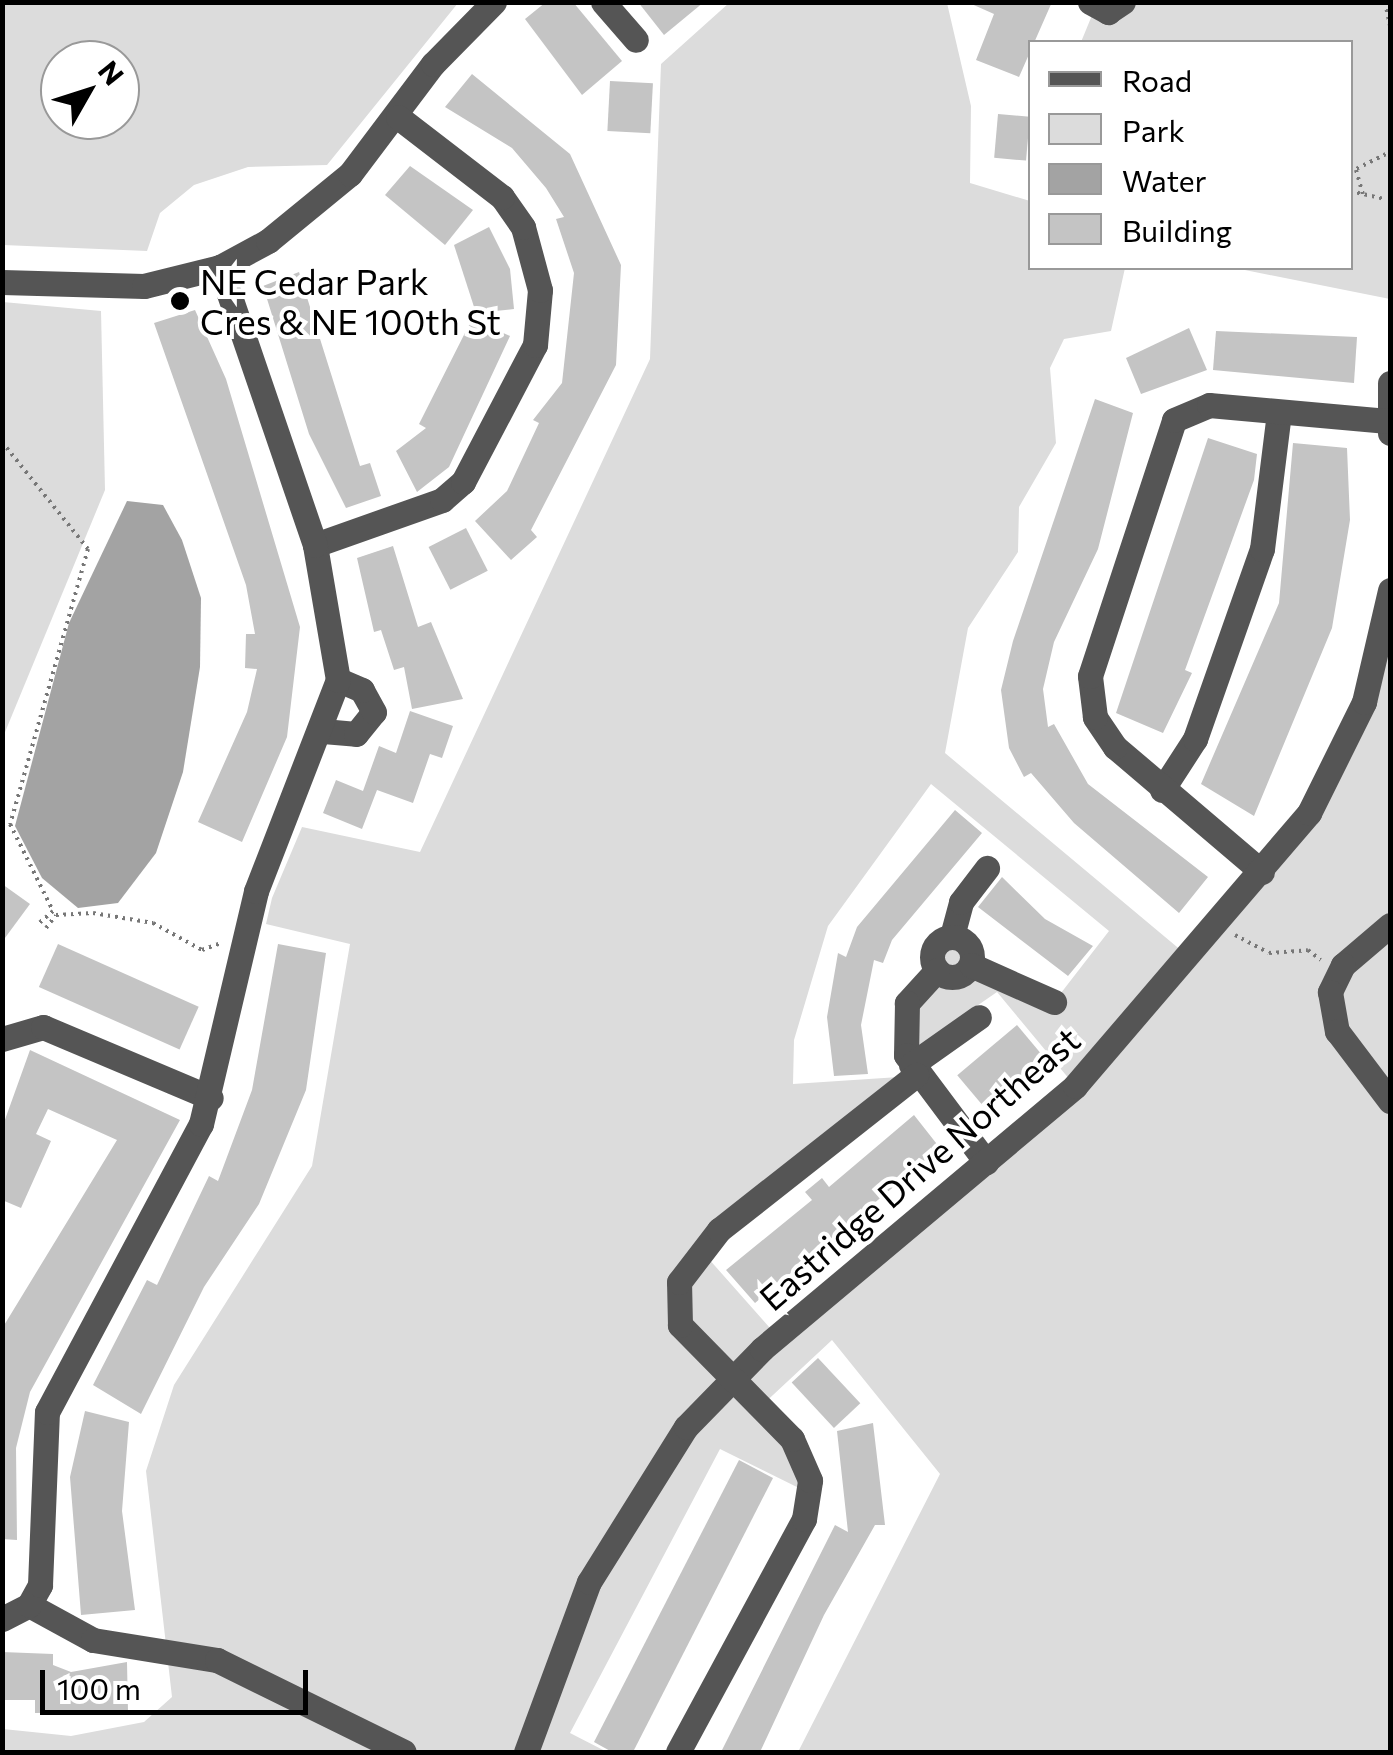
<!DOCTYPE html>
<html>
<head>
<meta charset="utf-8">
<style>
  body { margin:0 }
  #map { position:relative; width:1393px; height:1755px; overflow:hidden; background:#fff; font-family:Commissioner,sans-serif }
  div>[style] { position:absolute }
  .green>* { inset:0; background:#dcdcdc }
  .water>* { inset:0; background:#a3a3a3 }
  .building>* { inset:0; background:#c4c4c4; transform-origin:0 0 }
  .path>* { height:4px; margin-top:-2px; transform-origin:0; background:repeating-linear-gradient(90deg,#777 0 2.5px,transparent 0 7.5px) }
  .minor>* { height:25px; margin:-12.5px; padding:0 12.5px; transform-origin:12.5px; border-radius:12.5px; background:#555 }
  .minor>.ring { margin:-12.5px; padding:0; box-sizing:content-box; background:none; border:25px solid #555; border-radius:50% }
  .dots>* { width:28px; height:28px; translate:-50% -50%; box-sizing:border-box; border:5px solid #fff; border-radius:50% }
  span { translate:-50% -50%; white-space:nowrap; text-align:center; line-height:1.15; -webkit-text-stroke:8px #fff; paint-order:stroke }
  .poi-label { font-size:35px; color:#000 }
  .left { translate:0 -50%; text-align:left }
  .street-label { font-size:35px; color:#000 }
  .frame { position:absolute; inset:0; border:5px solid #000; pointer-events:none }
  .legend { position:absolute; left:1028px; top:40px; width:325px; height:230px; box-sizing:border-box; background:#fff; border:2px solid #999; margin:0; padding:12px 18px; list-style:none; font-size:30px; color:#000 }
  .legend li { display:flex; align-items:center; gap:20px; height:50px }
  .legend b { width:50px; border:2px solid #999 }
  .north { position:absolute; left:40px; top:40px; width:100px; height:100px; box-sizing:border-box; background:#fff; border:2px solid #999; border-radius:50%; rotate:51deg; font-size:28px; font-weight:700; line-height:40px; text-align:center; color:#000 }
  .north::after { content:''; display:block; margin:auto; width:35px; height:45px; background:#000; clip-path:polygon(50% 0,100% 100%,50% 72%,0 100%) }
  .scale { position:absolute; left:40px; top:1670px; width:268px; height:45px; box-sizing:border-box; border:5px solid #000; border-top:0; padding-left:12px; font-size:30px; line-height:35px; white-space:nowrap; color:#000; -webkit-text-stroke:8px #fff; paint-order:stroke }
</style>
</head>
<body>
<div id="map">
  <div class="green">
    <i style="clip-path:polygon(evenodd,3px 2px,458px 2px,458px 3px,327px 165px,248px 167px,194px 185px,160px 213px,147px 251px,3px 245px,3px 2px,60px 60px,120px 60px,120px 120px,60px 120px,60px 60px)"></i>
    <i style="clip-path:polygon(evenodd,729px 3px,947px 3px,971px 106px,970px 183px,1030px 201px,1030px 268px,1125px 268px,1111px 331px,1064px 339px,1050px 368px,1056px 443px,1019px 507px,1018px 552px,968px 628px,945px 753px,1189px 957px,1309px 813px,1390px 639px,1390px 1752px,798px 1752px,940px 1474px,832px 1340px,760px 1407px,809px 1493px,720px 1449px,570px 1733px,607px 1752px,3px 1752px,3px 1729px,71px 1736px,144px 1722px,172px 1697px,146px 1471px,174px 1385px,312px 1166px,350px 944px,266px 924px,272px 898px,302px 827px,420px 852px,650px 359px,661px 64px,729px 3px,931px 784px,1109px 931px,1054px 1002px,973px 959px,965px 941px,940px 940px,906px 1055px,997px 992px,1075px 1086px,777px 1336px,700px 1249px,899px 1077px,793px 1084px,794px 1040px,828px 926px,931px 784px)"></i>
    <i style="clip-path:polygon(1123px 3px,1390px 3px,1390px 299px,1235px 268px,1350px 268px,1350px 42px,1081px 42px,1095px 8px)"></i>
    <i style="clip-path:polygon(3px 302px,101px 311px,105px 490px,3px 737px)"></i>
  </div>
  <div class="water">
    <i style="clip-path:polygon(127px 501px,163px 505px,182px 540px,201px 598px,200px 667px,183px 772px,156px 853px,118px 903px,78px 908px,42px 878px,15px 826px,69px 623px)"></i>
  </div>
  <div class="building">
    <i style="clip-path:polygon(546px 2px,573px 2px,622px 61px,582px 95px,525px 19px)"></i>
    <i style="clip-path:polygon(638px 2px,704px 2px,664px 35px)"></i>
    <i style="clip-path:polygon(967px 2px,1052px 2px,1019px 77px,976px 60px,994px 14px)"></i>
    <i style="clip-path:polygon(472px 74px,570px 154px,621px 265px,616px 365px,531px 530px,537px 537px,511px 560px,475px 521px,507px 491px,539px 423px,533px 420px,562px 383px,574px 273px,556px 219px,564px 217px,546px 188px,512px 148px,445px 107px)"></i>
    <i style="left:610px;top:81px;width:43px;height:50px;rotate:3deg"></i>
    <i style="left:998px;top:114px;width:32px;height:44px;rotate:5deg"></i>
    <i style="clip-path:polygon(410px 166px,473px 210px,445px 245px,385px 195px)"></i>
    <i style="clip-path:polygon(489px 227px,510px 269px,514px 309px,476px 313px,454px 245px)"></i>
    <i style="clip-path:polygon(299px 272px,360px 466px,370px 463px,381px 496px,346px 508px,309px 434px,263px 286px)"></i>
    <i style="clip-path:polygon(195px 310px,226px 379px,300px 627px,287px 737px,242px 842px,198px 822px,247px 712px,257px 669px,245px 668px,246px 634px,255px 634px,246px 585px,154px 323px)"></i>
    <i style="clip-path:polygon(472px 319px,510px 336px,449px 467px,417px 492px,396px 451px,426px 428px,419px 424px)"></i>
    <i style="clip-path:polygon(1189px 328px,1207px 370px,1141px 394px,1126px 358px)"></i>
    <i style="clip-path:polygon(1216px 331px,1357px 337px,1354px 383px,1213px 370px)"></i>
    <i style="clip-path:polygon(1095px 399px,1133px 413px,1098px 549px,1054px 642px,1043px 689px,1048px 727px,1054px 724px,1088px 784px,1208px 877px,1179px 913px,1074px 823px,1031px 773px,1024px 777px,1009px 748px,1001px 690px,1013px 641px)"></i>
    <i style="clip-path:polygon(1208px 438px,1257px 454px,1254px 480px,1185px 670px,1192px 673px,1163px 733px,1116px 713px)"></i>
    <i style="clip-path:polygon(1293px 443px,1347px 448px,1350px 520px,1332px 628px,1254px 816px,1201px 784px,1279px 603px)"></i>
    <i style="left:466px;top:528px;width:48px;height:42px;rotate:63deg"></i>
    <i style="clip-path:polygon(393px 546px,418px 627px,431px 622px,463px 699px,412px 709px,404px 667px,394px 670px,381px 630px,374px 632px,357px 558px)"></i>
    <i style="clip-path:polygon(410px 711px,453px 726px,442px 758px,430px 754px,413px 803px,377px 790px,362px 829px,323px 813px,336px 780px,363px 791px,379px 746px,396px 753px)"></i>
    <i style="clip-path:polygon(955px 810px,982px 833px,892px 940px,883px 963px,874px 960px,861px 1025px,868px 1074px,834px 1076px,827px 1017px,838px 953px,846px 957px,857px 927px)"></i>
    <i style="clip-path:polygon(1002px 877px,1045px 919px,1093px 946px,1068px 976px,978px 907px)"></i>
    <i style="clip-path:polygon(2px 884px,30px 904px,2px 942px)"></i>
    <i style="left:58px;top:944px;width:154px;height:47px;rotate:24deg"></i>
    <i style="clip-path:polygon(278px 944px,326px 953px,306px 1090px,259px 1204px,204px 1287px,141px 1414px,93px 1385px,147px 1280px,157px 1285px,209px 1176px,218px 1181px,252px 1090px)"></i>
    <i style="left:1017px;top:1025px;width:42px;height:78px;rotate:50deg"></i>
    <i style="clip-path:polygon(30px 1050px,180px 1120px,30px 1392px,16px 1448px,17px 1540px,2px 1539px,3px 1327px,117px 1140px,48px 1109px,36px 1134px,51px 1141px,21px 1208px,2px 1200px,2px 1128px)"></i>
    <i style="clip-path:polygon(914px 1115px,940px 1148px,755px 1303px,726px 1270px,812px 1200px,805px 1192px,822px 1178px,829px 1187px)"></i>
    <i style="left:818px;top:1358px;width:62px;height:36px;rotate:47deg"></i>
    <i style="clip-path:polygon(85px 1411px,129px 1422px,122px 1511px,135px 1610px,81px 1615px,70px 1477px)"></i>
    <i style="clip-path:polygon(873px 1423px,885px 1525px,875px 1525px,824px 1615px,760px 1752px,721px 1752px,835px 1525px,848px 1532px,837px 1431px)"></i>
    <i style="clip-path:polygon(739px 1460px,773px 1478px,633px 1752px,612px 1752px,594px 1742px)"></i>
    <i style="clip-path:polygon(2px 1652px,53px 1654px,53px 1665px,71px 1672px,127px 1662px,128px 1712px,35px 1713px,35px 1700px,2px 1700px)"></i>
  </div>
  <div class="path">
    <i style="left:1385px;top:2px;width:24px;rotate:78deg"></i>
    <i style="left:1356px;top:170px;width:25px;rotate:74deg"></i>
    <i style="left:1350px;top:172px;width:45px;rotate:-26.6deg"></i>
    <i style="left:1350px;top:191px;width:36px;rotate:13deg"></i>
    <i style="left:2px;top:442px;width:137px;rotate:51.2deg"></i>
    <i style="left:88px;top:549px;width:286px;rotate:105.8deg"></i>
    <i style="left:10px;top:824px;width:97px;rotate:63.7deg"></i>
    <i style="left:53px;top:911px;width:20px;rotate:139deg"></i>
    <i style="left:46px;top:928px;width:16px;rotate:-52deg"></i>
    <i style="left:56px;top:915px;width:37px;rotate:-3deg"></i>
    <i style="left:93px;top:913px;width:61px;rotate:9.5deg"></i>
    <i style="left:153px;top:923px;width:56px;rotate:28.9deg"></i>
    <i style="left:202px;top:950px;width:20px;rotate:-20deg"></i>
    <i style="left:1235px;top:935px;width:38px;rotate:28deg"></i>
    <i style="left:1269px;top:953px;width:39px;rotate:-4deg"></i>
    <i style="left:1308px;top:950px;width:16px;rotate:38deg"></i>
  </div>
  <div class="minor">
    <i style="left:603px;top:2px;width:50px;rotate:49deg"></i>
    <i style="left:1090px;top:2px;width:21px;rotate:29deg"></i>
    <i style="left:1108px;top:12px;width:18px;rotate:-34deg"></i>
    <i style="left:2px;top:282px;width:142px;rotate:1.6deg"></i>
    <i style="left:144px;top:286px;width:78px;rotate:-14deg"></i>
    <i style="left:220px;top:267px;width:55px;rotate:-28.4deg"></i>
    <i style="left:268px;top:241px;width:106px;rotate:-39.3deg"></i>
    <i style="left:350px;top:174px;width:138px;rotate:-53deg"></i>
    <i style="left:433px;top:64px;width:87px;rotate:-45.5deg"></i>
    <i style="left:1390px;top:383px;width:50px;rotate:90deg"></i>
    <i style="left:315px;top:545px;width:135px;rotate:-19.5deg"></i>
    <i style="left:442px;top:500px;width:28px;rotate:-41deg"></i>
    <i style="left:463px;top:482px;width:155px;rotate:-62.3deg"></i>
    <i style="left:535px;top:345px;width:55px;rotate:-84.8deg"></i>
    <i style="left:540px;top:290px;width:65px;rotate:-105.1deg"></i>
    <i style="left:523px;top:227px;width:37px;rotate:-125deg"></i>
    <i style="left:502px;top:197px;width:131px;rotate:-142.4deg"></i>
    <i style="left:323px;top:731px;width:33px;rotate:5deg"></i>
    <i style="left:356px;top:734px;width:28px;rotate:-51deg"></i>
    <i style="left:374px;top:712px;width:25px;rotate:-119deg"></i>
    <i style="left:362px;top:690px;width:26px;rotate:-157deg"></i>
    <i style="left:1162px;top:790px;width:61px;rotate:-57.1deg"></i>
    <i style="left:1195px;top:739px;width:201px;rotate:-70.6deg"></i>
    <i style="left:1262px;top:549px;width:138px;rotate:-82.9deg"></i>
    <i style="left:1262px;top:872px;width:193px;rotate:-139.6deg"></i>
    <i style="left:1115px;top:747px;width:36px;rotate:-124deg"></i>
    <i style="left:1095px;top:717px;width:41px;rotate:-97deg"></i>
    <i style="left:1090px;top:676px;width:269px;rotate:-71.8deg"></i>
    <i style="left:1174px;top:420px;width:38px;rotate:-23deg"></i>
    <i style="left:1209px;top:405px;width:182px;rotate:5.1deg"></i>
    <i style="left:1390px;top:925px;width:62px;rotate:139.6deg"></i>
    <i style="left:1343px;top:965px;width:30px;rotate:116deg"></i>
    <i style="left:1330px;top:992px;width:40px;rotate:80deg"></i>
    <i style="left:1337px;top:1031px;width:88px;rotate:52.9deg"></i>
    <i style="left:952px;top:936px;width:35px;rotate:-75deg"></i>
    <i style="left:961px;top:902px;width:43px;rotate:-52.6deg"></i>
    <i class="ring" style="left:932px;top:937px;width:15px;height:15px"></i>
    <i style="left:971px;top:965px;width:91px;rotate:24deg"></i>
    <i style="left:937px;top:970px;width:45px;rotate:132.3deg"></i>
    <i style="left:907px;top:1003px;width:52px;rotate:91.1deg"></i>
    <i style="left:906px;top:1055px;width:134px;rotate:53.2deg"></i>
    <i style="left:2px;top:1039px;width:43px;rotate:-16.3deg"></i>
    <i style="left:43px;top:1027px;width:182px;rotate:22.9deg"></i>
    <i style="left:911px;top:1065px;width:83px;rotate:-35.2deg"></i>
    <i style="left:29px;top:1605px;width:73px;rotate:28.7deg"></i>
    <i style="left:93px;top:1640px;width:126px;rotate:9.2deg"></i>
    <i style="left:217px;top:1660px;width:208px;rotate:26.2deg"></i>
    <i style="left:2px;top:1619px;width:30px;rotate:-27deg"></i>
    <i style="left:29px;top:1605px;width:23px;rotate:-61deg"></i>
    <i style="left:40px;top:1585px;width:173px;rotate:-87.7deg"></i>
    <i style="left:47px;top:1412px;width:327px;rotate:-61.9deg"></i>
    <i style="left:201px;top:1124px;width:239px;rotate:-76.7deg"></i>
    <i style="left:256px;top:891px;width:226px;rotate:-68.8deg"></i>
    <i style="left:338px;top:680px;width:137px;rotate:-99.7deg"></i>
    <i style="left:315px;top:545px;width:294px;rotate:-108.9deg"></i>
    <i style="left:526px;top:1752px;width:181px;rotate:-69.7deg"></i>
    <i style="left:589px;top:1582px;width:183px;rotate:-58deg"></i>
    <i style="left:686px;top:1427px;width:109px;rotate:-45.7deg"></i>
    <i style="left:762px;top:1349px;width:409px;rotate:-40deg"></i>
    <i style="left:1075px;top:1086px;width:360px;rotate:-49.4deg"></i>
    <i style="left:1309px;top:813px;width:124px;rotate:-63.6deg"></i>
    <i style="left:1364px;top:702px;width:115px;rotate:-76.9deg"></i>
    <i style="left:678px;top:1752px;width:265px;rotate:-61.6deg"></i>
    <i style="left:804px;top:1519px;width:39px;rotate:-81deg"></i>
    <i style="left:810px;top:1480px;width:45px;rotate:-113.7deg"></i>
    <i style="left:792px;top:1439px;width:160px;rotate:-134.5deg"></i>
    <i style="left:680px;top:1325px;width:43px;rotate:-91.3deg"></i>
    <i style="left:679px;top:1282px;width:66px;rotate:-52.4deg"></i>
    <i style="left:719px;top:1230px;width:251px;rotate:-38.2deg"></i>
  </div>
  <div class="dots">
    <i style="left:180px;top:301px;background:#000"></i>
  </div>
  <div class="poi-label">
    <span class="left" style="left:200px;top:301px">NE Cedar Park<br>Cres &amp; NE 100th St</span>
  </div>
  <div class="street-label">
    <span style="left:919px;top:1168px;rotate:-41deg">Eastridge Drive Northeast</span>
  </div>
  <div class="frame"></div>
  <ul class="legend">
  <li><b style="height:12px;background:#555"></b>Road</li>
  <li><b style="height:28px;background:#dcdcdc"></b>Park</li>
  <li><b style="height:28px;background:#a3a3a3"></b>Water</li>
  <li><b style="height:28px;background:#c4c4c4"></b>Building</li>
  </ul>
  <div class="north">N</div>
  <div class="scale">100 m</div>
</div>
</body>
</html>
